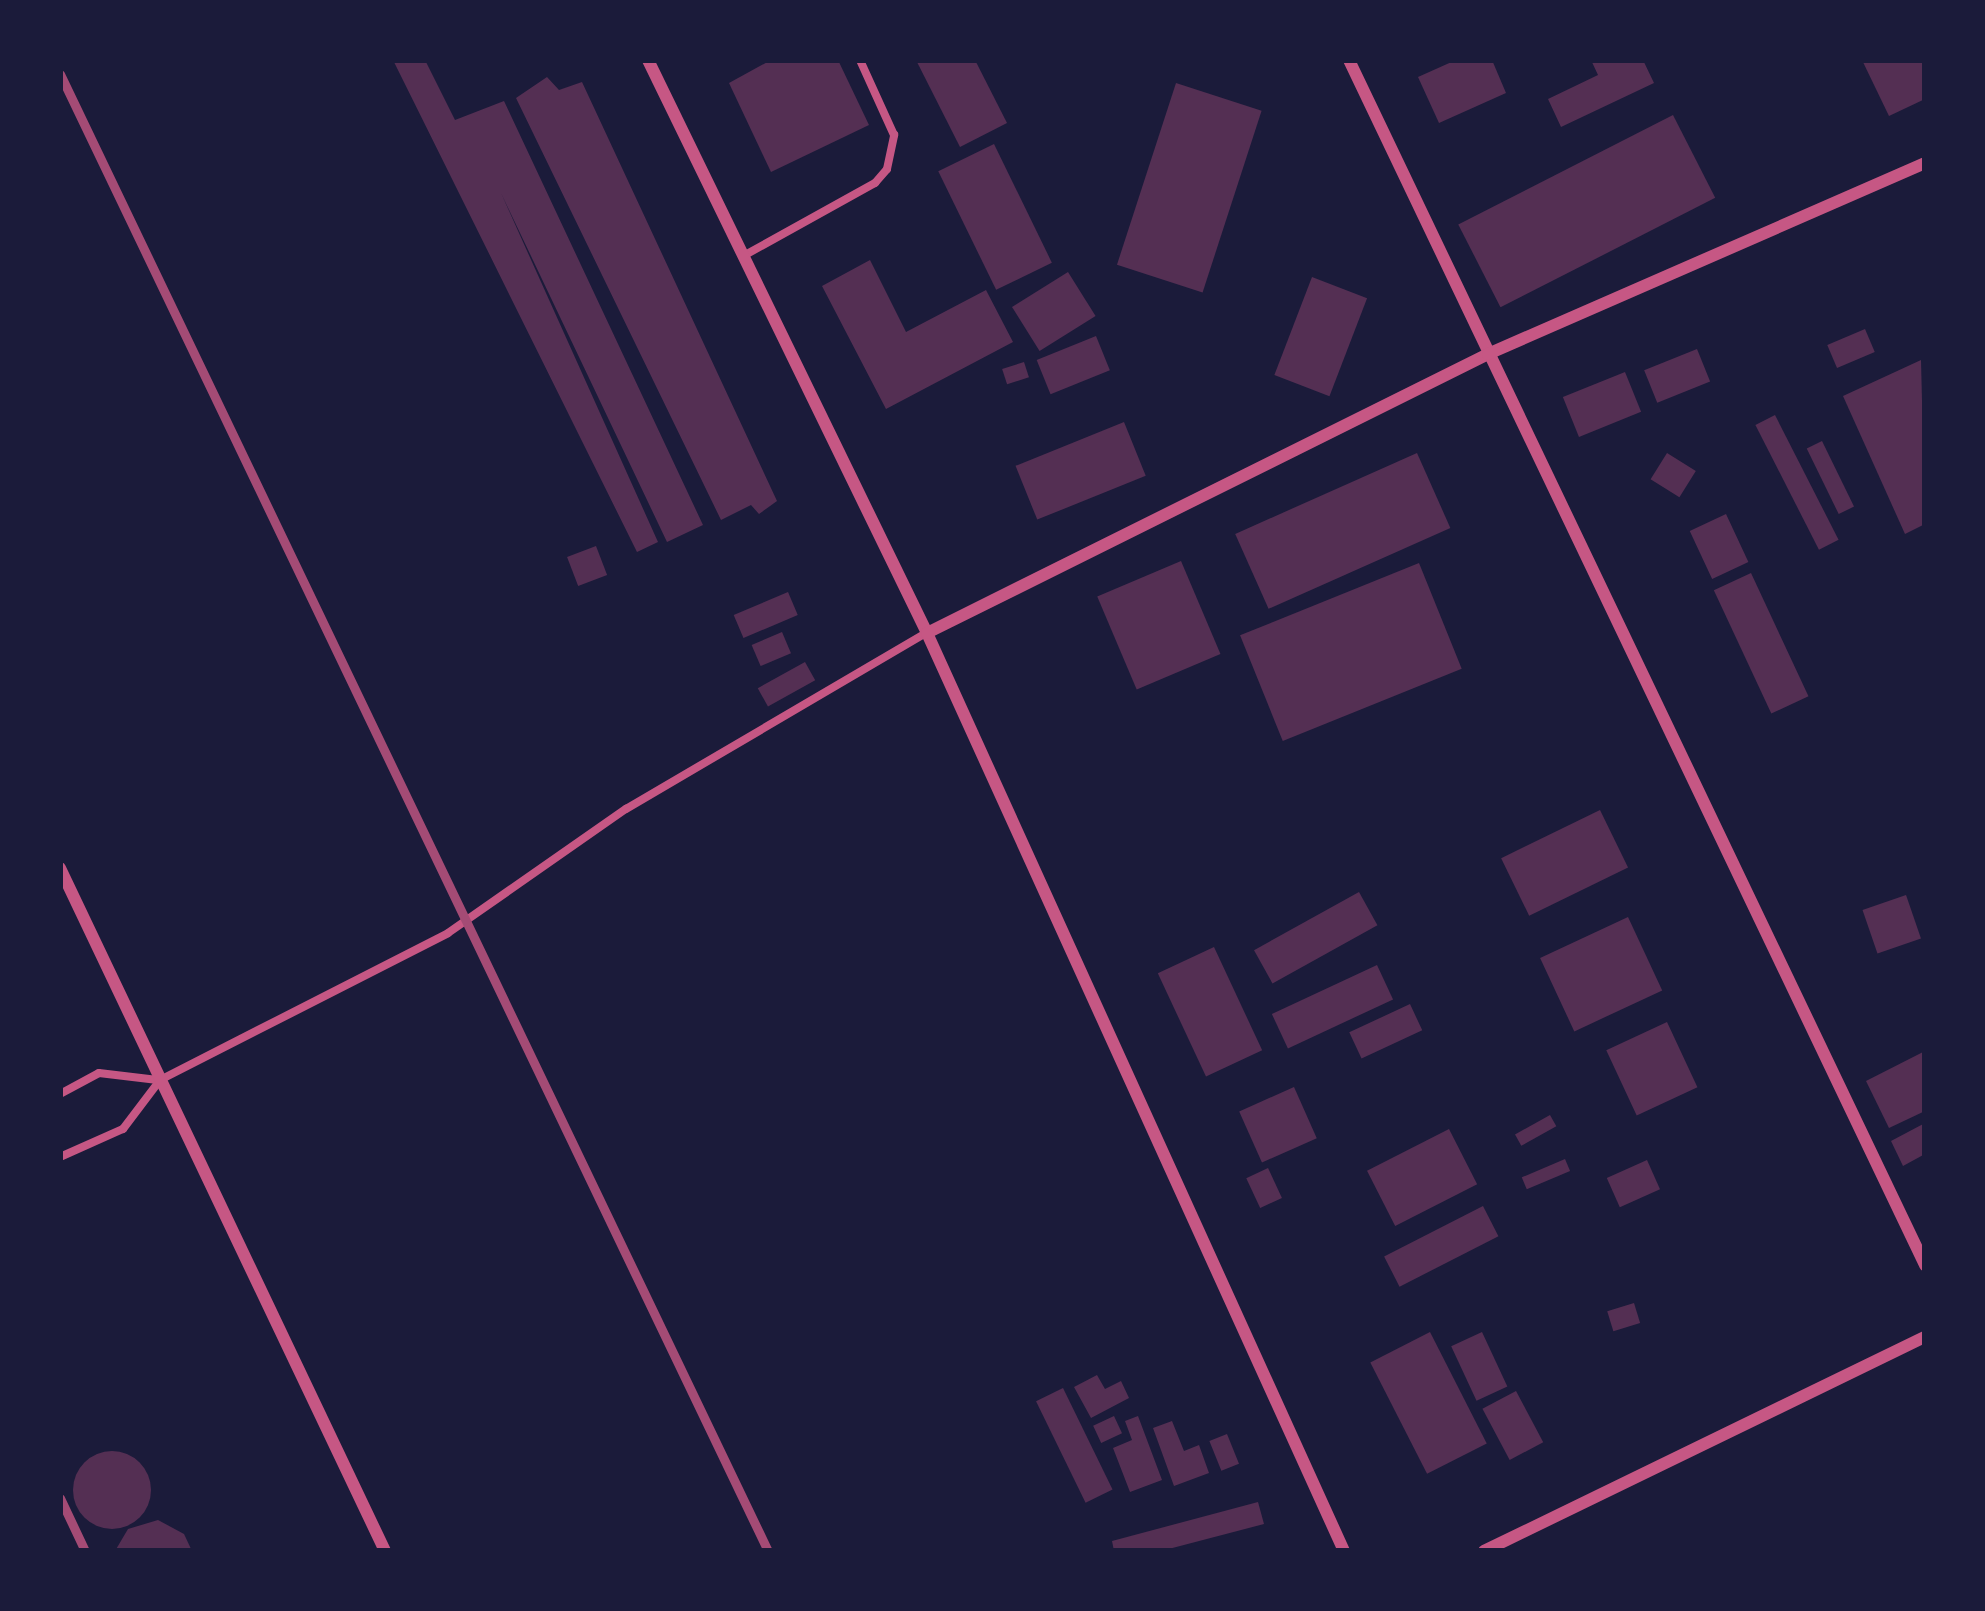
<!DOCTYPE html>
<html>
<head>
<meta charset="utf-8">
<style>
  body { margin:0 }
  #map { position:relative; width:1985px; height:1611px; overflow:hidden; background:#1b1b3a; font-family:Inter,sans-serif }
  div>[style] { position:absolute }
  .building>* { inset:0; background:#542f53; transform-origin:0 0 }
  .round { border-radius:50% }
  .service>* { height:8px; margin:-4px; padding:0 4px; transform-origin:4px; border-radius:4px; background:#c65784 }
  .minor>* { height:12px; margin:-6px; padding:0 6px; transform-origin:6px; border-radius:6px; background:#c65784 }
  .rail>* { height:9px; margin:-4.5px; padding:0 4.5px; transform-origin:4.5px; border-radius:4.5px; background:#a44b75 }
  span { translate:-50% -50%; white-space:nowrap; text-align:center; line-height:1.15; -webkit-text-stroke:12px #1b1b3a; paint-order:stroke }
  .frame { position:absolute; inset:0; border:63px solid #1b1b3a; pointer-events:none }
</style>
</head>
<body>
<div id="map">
  <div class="building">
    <i style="clip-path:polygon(393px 60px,425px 60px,455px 120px,504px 101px,703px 525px,667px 542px,501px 193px,658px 542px,637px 552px)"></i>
    <i style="clip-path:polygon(771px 60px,838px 60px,869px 125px,771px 172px,729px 83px)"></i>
    <i style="clip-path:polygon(916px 60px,975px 60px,1007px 123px,960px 147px)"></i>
    <i style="clip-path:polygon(1456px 60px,1492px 60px,1506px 93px,1439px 123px,1418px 77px)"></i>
    <i style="clip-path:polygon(1591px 60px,1643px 60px,1654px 83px,1561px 127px,1548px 99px,1598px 75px)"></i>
    <i style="clip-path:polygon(1862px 60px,1925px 60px,1925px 99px,1889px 116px)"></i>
    <i style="clip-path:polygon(547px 77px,559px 90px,582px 82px,777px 501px,759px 514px,751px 505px,721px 520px,516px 98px)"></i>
    <i style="left:1176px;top:83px;width:90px;height:191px;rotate:18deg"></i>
    <i style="left:1673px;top:115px;width:93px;height:241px;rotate:63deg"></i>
    <i style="left:994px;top:144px;width:132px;height:62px;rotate:64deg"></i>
    <i style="clip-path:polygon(870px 260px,906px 332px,986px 290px,1013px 342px,886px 409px,822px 286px)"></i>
    <i style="left:1068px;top:272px;width:52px;height:66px;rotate:58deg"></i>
    <i style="left:1312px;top:277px;width:59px;height:105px;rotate:21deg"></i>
    <i style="left:1865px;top:329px;width:25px;height:41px;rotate:67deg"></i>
    <i style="left:1096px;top:336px;width:37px;height:64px;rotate:68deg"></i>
    <i style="left:1697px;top:349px;width:35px;height:57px;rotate:68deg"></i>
    <i style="clip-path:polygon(1921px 360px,1925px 524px,1905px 534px,1843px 396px)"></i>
    <i style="left:1024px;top:362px;width:16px;height:23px;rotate:72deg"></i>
    <i style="left:1625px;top:372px;width:43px;height:67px;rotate:68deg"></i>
    <i style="left:1775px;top:415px;width:140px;height:22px;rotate:63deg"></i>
    <i style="left:1124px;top:422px;width:58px;height:117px;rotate:68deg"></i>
    <i style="left:1822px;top:441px;width:73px;height:17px;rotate:64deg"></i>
    <i style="left:1417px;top:453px;width:82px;height:199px;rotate:66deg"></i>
    <i style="left:1667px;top:453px;width:34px;height:31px;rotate:32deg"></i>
    <i style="left:1726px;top:514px;width:53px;height:40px;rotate:65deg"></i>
    <i style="left:596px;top:546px;width:31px;height:31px;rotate:69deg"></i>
    <i style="left:1181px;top:561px;width:101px;height:91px;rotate:67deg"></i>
    <i style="left:1419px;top:563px;width:114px;height:193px;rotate:68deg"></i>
    <i style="left:1751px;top:573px;width:136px;height:41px;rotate:65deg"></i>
    <i style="left:788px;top:592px;width:25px;height:59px;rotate:67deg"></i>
    <i style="left:782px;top:632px;width:23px;height:33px;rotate:67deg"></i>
    <i style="left:805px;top:662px;width:21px;height:54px;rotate:61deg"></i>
    <i style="left:1600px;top:810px;width:64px;height:110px;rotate:64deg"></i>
    <i style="left:1359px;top:892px;width:38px;height:120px;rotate:61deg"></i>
    <i style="left:1906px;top:895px;width:46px;height:46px;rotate:71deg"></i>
    <i style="left:1628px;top:917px;width:81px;height:97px;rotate:65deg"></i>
    <i style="left:1214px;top:947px;width:114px;height:62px;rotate:65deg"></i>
    <i style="left:1377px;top:965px;width:38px;height:116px;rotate:65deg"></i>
    <i style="left:1410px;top:1004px;width:29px;height:67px;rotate:65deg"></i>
    <i style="left:1667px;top:1022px;width:72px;height:67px;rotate:65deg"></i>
    <i style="clip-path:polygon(1925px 1051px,1925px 1111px,1889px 1128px,1866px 1081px)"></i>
    <i style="left:1294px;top:1087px;width:56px;height:60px;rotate:66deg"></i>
    <i style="left:1550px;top:1115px;width:13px;height:40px;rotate:61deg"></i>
    <i style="clip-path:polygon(1925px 1123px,1925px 1154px,1903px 1166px,1891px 1141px)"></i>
    <i style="left:1449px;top:1129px;width:62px;height:92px;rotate:63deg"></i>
    <i style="left:1565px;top:1159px;width:13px;height:47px;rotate:67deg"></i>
    <i style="left:1647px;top:1160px;width:32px;height:44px;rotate:66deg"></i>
    <i style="left:1268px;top:1168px;width:33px;height:24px;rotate:65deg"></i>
    <i style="left:1483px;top:1206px;width:34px;height:111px;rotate:63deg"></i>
    <i style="left:1634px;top:1303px;width:21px;height:28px;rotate:73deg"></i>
    <i style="left:1430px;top:1332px;width:125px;height:67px;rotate:63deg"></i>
    <i style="left:1482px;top:1332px;width:60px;height:34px;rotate:65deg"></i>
    <i style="clip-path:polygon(1097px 1375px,1105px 1389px,1121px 1381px,1129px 1398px,1091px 1418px,1074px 1387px)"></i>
    <i style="left:1063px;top:1388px;width:113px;height:30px;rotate:64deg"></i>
    <i style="left:1516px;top:1391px;width:58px;height:38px;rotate:62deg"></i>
    <i style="left:1114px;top:1416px;width:19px;height:23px;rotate:65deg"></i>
    <i style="clip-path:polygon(1138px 1416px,1162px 1480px,1130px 1492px,1113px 1448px,1132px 1440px,1125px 1421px)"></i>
    <i style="clip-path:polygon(1172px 1421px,1184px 1451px,1199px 1445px,1209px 1473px,1174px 1486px,1153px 1428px)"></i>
    <i style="left:1227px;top:1434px;width:32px;height:19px;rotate:68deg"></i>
    <i class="round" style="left:73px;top:1451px;width:78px;height:78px"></i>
    <i style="clip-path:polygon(1258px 1502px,1264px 1524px,1161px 1551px,1114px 1551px,1112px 1541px)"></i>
    <i style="clip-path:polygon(158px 1520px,184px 1534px,192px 1551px,115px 1551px,128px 1529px)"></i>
  </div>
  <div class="service">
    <i style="left:745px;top:255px;width:149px;rotate:-29deg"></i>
    <i style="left:875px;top:183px;width:18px;rotate:-49deg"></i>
    <i style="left:887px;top:169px;width:35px;rotate:-78deg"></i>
    <i style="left:894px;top:135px;width:82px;rotate:-114.4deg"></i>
    <i style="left:60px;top:1094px;width:44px;rotate:-28.3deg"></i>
    <i style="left:99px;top:1073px;width:59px;rotate:6.8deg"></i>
    <i style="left:60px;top:1157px;width:69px;rotate:-24deg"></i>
    <i style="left:123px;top:1129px;width:61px;rotate:-52.9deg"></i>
    <i style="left:160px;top:1080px;width:323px;rotate:-27deg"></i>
    <i style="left:448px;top:933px;width:217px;rotate:-34.9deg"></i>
    <i style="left:626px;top:809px;width:348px;rotate:-30.4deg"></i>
  </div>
  <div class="minor">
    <i style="left:648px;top:60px;width:637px;rotate:64.04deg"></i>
    <i style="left:927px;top:633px;width:1008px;rotate:65.57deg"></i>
    <i style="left:1349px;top:60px;width:1336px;rotate:64.45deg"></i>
    <i style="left:927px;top:633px;width:627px;rotate:-26.44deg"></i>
    <i style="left:1488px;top:354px;width:477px;rotate:-23.6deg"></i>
    <i style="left:60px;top:868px;width:756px;rotate:64.55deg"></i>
    <i style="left:1484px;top:1551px;width:490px;rotate:-25.9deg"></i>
  </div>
  <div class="rail">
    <i style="left:60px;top:74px;width:1638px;rotate:64.39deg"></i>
    <i style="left:60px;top:1498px;width:59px;rotate:64.7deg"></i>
  </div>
  <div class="frame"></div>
</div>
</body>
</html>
